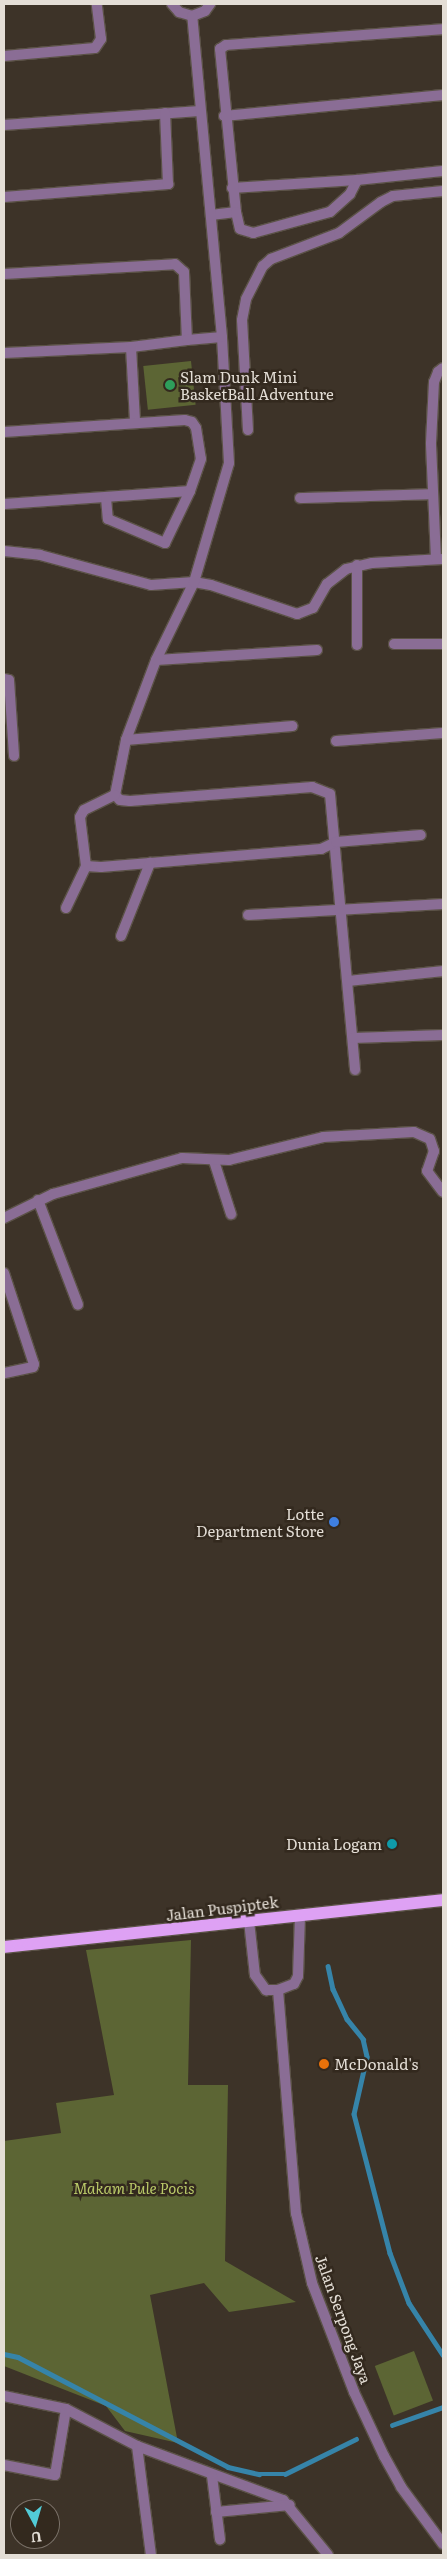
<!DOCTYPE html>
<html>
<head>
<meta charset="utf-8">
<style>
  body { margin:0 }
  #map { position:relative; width:447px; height:2559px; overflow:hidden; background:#3d3328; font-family:Literata,serif }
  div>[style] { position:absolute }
  .green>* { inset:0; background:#5c6534; transform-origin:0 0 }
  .stream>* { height:4.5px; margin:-2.25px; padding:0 2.25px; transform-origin:2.25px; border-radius:2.25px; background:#3684a9 }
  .roads { filter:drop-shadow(1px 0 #5b5247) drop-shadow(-1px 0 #5b5247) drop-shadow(0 1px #5b5247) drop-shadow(0 -1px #5b5247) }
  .minor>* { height:10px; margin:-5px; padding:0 5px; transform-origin:5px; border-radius:5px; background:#8a6d95 }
  .primary>* { height:12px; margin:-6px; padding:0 6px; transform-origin:6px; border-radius:6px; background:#dea1f4 }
  .dots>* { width:14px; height:14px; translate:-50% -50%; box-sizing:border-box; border:2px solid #33291e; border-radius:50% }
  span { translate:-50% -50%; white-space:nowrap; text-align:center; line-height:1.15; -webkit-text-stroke:5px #33291e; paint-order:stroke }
  .poi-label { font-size:15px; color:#e4ded6 }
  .left { translate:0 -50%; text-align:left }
  .right { translate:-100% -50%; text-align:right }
  .street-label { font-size:15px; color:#e4ded6 }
  .park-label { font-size:15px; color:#b9c968; font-style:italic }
  .frame { position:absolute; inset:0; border:5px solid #e4ded6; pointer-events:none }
  .north { position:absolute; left:10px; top:2499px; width:50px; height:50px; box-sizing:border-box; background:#33291e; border:1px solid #7a7168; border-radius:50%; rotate:174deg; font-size:14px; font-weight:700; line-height:20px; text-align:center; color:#e4ded6 }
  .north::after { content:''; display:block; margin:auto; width:18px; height:22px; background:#52cbd7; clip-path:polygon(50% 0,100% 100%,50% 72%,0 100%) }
</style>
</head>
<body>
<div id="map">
  <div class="green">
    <i style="left:191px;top:361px;width:44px;height:48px;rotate:84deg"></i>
    <i style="clip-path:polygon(191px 1940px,188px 2085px,228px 2085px,225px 2261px,296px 2302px,229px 2312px,204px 2283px,150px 2295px,178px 2443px,125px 2431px,106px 2406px,4px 2366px,4px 2141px,61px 2133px,56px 2103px,114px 2095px,86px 1950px)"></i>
    <i style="left:414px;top:2351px;width:53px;height:42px;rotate:69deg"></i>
  </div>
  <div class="stream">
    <i style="left:328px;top:1966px;width:24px;rotate:78deg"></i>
    <i style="left:333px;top:1989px;width:33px;rotate:65deg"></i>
    <i style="left:347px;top:2019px;width:26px;rotate:51deg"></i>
    <i style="left:363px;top:2039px;width:18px;rotate:77deg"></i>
    <i style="left:367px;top:2057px;width:58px;rotate:102.8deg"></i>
    <i style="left:354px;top:2114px;width:144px;rotate:75.5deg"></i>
    <i style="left:390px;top:2253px;width:53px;rotate:69.2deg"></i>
    <i style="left:409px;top:2303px;width:62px;rotate:56.8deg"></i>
    <i style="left:4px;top:2354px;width:14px;rotate:12deg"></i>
    <i style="left:18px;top:2357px;width:237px;rotate:27.6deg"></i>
    <i style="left:228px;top:2467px;width:32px;rotate:13deg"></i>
    <i style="left:259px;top:2474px;width:26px"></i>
    <i style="left:285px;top:2474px;width:79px;rotate:-26.2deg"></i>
    <i style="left:392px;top:2425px;width:54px;rotate:-19.4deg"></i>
  </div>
  <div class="roads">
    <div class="minor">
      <i style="left:172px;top:4px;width:11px;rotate:49deg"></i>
      <i style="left:179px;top:12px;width:14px;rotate:17deg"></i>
      <i style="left:192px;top:16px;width:14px;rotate:-21deg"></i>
      <i style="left:205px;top:11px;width:9px;rotate:-54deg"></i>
      <i style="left:4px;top:56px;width:91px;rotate:-5deg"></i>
      <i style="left:95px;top:48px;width:11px;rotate:-56deg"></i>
      <i style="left:101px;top:39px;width:35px;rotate:-97deg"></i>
      <i style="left:224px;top:116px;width:220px;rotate:-5.5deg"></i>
      <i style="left:4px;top:125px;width:196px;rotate:-4.1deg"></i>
      <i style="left:232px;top:188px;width:125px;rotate:-3.7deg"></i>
      <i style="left:4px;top:197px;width:165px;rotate:-4.5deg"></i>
      <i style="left:168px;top:184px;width:71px;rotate:-92.4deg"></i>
      <i style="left:236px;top:212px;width:164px;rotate:-95.6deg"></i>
      <i style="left:220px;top:49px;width:7px;rotate:-34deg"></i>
      <i style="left:226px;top:45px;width:218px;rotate:-4.2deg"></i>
      <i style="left:211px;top:215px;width:25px;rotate:-7deg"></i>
      <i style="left:236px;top:212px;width:17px;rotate:77deg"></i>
      <i style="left:240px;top:229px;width:14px;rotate:17deg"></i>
      <i style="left:253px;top:233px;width:80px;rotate:-15.3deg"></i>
      <i style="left:330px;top:212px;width:27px;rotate:-42deg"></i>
      <i style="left:350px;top:194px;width:16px;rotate:-63deg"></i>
      <i style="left:357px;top:180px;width:86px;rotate:-6deg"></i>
      <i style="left:4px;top:274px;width:171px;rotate:-3.3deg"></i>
      <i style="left:175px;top:264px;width:12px;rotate:42deg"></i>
      <i style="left:184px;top:272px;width:68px;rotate:87.5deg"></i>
      <i style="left:187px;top:340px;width:56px;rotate:172.9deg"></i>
      <i style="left:131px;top:347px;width:127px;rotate:177.3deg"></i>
      <i style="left:187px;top:340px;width:35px;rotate:-5deg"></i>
      <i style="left:131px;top:347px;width:74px;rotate:86.9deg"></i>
      <i style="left:248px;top:430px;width:110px;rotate:-93.1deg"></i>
      <i style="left:242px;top:320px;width:21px;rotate:-79deg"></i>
      <i style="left:246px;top:299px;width:37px;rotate:-63deg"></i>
      <i style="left:263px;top:266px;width:11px;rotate:-41deg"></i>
      <i style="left:271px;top:259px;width:73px;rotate:-20.9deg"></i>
      <i style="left:339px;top:233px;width:52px;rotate:-36.4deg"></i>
      <i style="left:381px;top:202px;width:13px;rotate:-27deg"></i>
      <i style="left:393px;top:196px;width:50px;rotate:-5.7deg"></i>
      <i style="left:4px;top:432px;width:181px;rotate:-3.8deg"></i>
      <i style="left:185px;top:420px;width:7px;rotate:16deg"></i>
      <i style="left:192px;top:422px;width:7px;rotate:56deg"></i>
      <i style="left:196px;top:428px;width:31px;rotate:81deg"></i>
      <i style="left:201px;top:459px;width:34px;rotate:109deg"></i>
      <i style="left:190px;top:491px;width:186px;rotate:176deg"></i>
      <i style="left:106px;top:498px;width:21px;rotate:85deg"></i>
      <i style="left:108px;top:519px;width:62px;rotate:22.8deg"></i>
      <i style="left:165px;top:543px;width:58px;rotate:-64.3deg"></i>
      <i style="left:300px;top:498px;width:132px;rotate:-1.7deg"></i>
      <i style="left:4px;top:551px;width:36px;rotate:6deg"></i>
      <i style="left:40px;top:555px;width:115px;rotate:15.1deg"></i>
      <i style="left:151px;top:585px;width:43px;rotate:-4deg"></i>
      <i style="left:194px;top:582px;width:17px;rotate:10deg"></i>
      <i style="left:211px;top:585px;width:91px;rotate:18.6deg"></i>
      <i style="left:297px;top:614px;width:17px;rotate:-21deg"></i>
      <i style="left:313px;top:608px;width:28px;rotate:-60deg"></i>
      <i style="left:327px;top:584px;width:24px;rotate:-38deg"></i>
      <i style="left:346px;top:569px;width:27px;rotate:-13deg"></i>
      <i style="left:372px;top:563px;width:71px;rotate:-3.2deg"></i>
      <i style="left:436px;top:559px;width:116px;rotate:-92.5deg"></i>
      <i style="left:431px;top:443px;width:61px;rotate:-87.2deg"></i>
      <i style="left:434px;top:382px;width:11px;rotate:-68deg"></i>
      <i style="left:438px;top:372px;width:6px;rotate:-39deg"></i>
      <i style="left:357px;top:565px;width:80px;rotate:90deg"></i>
      <i style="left:394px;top:644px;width:49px"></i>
      <i style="left:317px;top:650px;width:161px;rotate:176.4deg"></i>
      <i style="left:156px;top:660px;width:85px;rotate:110.6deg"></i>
      <i style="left:126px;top:740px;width:56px;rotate:101.3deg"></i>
      <i style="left:115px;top:795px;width:7px;rotate:45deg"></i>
      <i style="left:120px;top:800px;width:10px;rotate:6deg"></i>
      <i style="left:130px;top:801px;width:183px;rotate:-4.4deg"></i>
      <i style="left:312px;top:787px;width:19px;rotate:21deg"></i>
      <i style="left:330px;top:794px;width:277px;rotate:84.8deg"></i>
      <i style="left:156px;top:660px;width:87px;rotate:-64deg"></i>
      <i style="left:194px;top:582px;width:124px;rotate:-73.6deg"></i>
      <i style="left:229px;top:463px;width:126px;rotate:-93.2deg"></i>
      <i style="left:222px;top:337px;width:322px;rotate:-95.3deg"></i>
      <i style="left:4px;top:679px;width:5px;rotate:11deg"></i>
      <i style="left:9px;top:680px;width:76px;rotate:86.2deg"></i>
      <i style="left:126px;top:740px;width:167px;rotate:-4.8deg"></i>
      <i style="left:336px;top:741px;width:107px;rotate:-4.3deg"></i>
      <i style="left:86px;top:866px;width:15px;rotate:4deg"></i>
      <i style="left:101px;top:867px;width:221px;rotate:-4.7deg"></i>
      <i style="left:321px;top:849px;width:17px;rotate:-25deg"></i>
      <i style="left:336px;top:842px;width:85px;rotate:-4.7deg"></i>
      <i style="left:66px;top:908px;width:47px;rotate:-64.5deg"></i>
      <i style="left:86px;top:866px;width:49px;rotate:-97deg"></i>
      <i style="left:80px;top:817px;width:8px;rotate:-60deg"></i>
      <i style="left:84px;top:810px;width:34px;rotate:-26deg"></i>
      <i style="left:248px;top:915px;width:195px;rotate:-3.2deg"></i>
      <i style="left:121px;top:936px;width:79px;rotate:-68.3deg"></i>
      <i style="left:348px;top:981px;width:96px;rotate:-6deg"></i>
      <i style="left:353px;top:1038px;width:90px;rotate:-1.9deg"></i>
      <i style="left:214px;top:1161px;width:56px;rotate:72.2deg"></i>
      <i style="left:38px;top:1200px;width:112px;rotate:69.1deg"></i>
      <i style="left:4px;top:1218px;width:55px;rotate:-26.1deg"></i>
      <i style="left:53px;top:1194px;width:134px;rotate:-15.6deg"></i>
      <i style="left:182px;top:1158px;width:47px;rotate:2.4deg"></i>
      <i style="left:229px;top:1160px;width:97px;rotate:-13.7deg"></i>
      <i style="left:323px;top:1137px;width:91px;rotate:-3.1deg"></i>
      <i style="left:414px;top:1132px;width:17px;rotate:24deg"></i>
      <i style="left:430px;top:1139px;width:13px;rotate:72deg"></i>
      <i style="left:434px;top:1151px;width:21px;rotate:109deg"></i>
      <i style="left:427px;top:1171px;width:26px;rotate:53deg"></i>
      <i style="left:4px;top:1273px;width:96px;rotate:71.8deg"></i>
      <i style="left:34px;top:1364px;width:3px;rotate:108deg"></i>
      <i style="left:33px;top:1367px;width:30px;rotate:168deg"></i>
      <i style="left:249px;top:1921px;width:54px;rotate:83.7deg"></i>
      <i style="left:255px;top:1975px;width:19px;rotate:54deg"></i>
      <i style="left:266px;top:1990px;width:12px"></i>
      <i style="left:278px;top:1990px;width:17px;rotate:-21deg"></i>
      <i style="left:294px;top:1984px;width:9px;rotate:-63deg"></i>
      <i style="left:298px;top:1976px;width:61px;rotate:-88.1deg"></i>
      <i style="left:278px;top:1990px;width:224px;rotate:85.4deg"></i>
      <i style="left:296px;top:2213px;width:72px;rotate:77.1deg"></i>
      <i style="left:312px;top:2283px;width:117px;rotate:68.9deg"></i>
      <i style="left:354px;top:2392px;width:71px;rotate:64.9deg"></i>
      <i style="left:384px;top:2456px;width:35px;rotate:61deg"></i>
      <i style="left:401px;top:2487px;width:71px;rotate:53.6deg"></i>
      <i style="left:4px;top:2396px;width:63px;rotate:11.8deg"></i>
      <i style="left:66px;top:2409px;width:80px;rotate:27.5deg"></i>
      <i style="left:137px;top:2446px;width:156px;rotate:20.3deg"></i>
      <i style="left:283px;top:2500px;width:71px;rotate:50.7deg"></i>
      <i style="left:137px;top:2446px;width:110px;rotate:82.7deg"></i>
      <i style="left:4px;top:2465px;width:52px;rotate:11.1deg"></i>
      <i style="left:55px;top:2475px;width:67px;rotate:-80.5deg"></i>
      <i style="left:212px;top:2476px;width:64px;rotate:82.8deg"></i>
      <i style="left:216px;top:2512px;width:74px;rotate:-5.4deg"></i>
    </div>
    <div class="primary">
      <i style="left:4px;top:1947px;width:442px;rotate:-6.1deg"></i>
    </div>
  </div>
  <div class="dots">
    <i style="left:170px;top:385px;background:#2e9e5b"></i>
    <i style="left:334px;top:1522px;background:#3f7fe0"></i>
    <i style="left:392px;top:1844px;background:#0f9aa8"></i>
    <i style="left:324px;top:2064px;background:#e8710a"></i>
  </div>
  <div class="poi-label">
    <span class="left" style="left:180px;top:385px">Slam Dunk Mini<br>BasketBall Adventure</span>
    <span class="right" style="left:324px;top:1522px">Lotte<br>Department Store</span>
    <span class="right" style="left:382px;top:1844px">Dunia Logam</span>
    <span class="left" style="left:334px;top:2064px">McDonald's</span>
  </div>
  <div class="street-label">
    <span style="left:222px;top:1908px;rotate:-7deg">Jalan Puspiptek</span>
    <span style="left:344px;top:2319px;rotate:70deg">Jalan Serpong Jaya</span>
  </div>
  <div class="park-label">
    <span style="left:134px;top:2188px">Makam Pule Pocis</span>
  </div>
  <div class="frame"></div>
  <div class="north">U</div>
</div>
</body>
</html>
